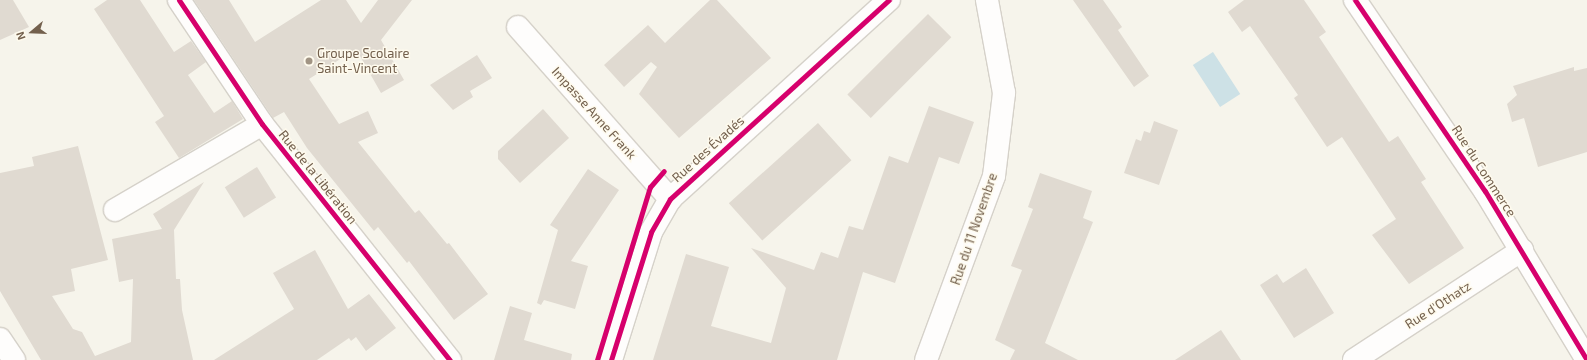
<!DOCTYPE html>
<html>
<head>
<meta charset="utf-8">
<style>
  body { margin:0 }
  #map { position:relative; width:1587px; height:360px; overflow:hidden; background:#f6f4eb; font-family:"Exo 2",sans-serif }
  div>[style] { position:absolute }
  .water>* { inset:0; background:#cde1e6; transform-origin:0 0 }
  .building>* { inset:0; background:#e0dad1; transform-origin:0 0 }
  .roads { filter:drop-shadow(1px 0 #d5d1c9) drop-shadow(-1px 0 #d5d1c9) drop-shadow(0 1px #d5d1c9) drop-shadow(0 -1px #d5d1c9) }
  .minor>* { height:22px; margin:-11px; padding:0 11px; transform-origin:11px; border-radius:11px; background:#fefdfc }
  .cycleway>* { height:5px; margin:-2.5px; padding:0 2.5px; transform-origin:2.5px; border-radius:2.5px; background:#d6006c }
  .dots>* { width:11px; height:11px; translate:-50% -50%; box-sizing:border-box; border:2px solid #fefaed; border-radius:50% }
  span { translate:-50% -50%; white-space:nowrap; text-align:center; line-height:1.15; -webkit-text-stroke:3px #fefaed; paint-order:stroke }
  .poi-label { font-size:13px; color:#73604d }
  .left { translate:0 -50%; text-align:left }
  .street-label { font-size:13px; color:#73604d }
  .north { position:absolute; left:12px; top:12px; width:40px; height:40px; -webkit-text-stroke:3px #fefaed; paint-order:stroke; rotate:251deg; font-size:11px; font-weight:700; line-height:16px; text-align:center; color:#73604d }
  .north::after { content:''; display:block; margin:auto; width:14px; height:18px; background:#73604d; clip-path:polygon(50% 0,100% 100%,50% 72%,0 100%) }
</style>
</head>
<body>
<div id="map">
  <div class="water">
    <i style="left:1213px;top:52px;width:50px;height:24px;rotate:57deg"></i>
  </div>
  <div class="building">
    <i style="clip-path:polygon(0 0,13px 0,29px 27px,0 40px)"></i>
    <i style="clip-path:polygon(107px 0,140px 0,174px 52px,191px 41px,206px 62px,188px 75px,214px 113px,232px 101px,243px 119px,179px 158px,155px 122px,164px 116px,94px 9px)"></i>
    <i style="clip-path:polygon(194px 0,229px 0,255px 42px,321px 0,346px 0,361px 23px,378px 0,412px 0,381px 40px,404px 80px,381px 93px,356px 49px,309px 79px,339px 124px,368px 111px,378px 133px,358px 142px,415px 213px,419px 210px,447px 244px,449px 243px,488px 294px,454px 320px,409px 261px,407px 263px,378px 227px,374px 231px,307px 148px,284px 112px,273px 118px)"></i>
    <i style="clip-path:polygon(710px 0,717px 0,771px 58px,679px 138px,639px 94px,657px 67px,651px 62px,624px 87px,604px 65px,648px 25px,665px 43px)"></i>
    <i style="clip-path:polygon(1073px 0,1103px 0,1122px 27px,1118px 30px,1149px 76px,1134px 87px)"></i>
    <i style="clip-path:polygon(1244px 0,1304px 0,1326px 32px,1319px 37px,1389px 142px,1398px 136px,1426px 179px,1421px 182px,1464px 248px,1409px 284px,1372px 235px,1396px 219px,1342px 137px,1327px 147px,1294px 98px,1298px 95px,1250px 26px,1242px 32px,1228px 12px)"></i>
    <i style="left:928px;top:14px;width:33px;height:114px;rotate:45deg"></i>
    <i style="clip-path:polygon(477px 55px,492px 78px,470px 91px,473px 97px,453px 110px,430px 85px)"></i>
    <i style="clip-path:polygon(1574px 67px,1574px 71px,1587px 68px,1587px 152px,1538px 167px,1524px 118px,1512px 122px,1507px 104px,1517px 95px,1513px 86px)"></i>
    <i style="clip-path:polygon(929px 106px,974px 122px,959px 164px,939px 157px,895px 283px,863px 272px,837px 360px,653px 360px,686px 254px,729px 267px,711px 326px,771px 343px,786px 288px,751px 248px,814px 270px,821px 252px,838px 258px,849px 226px,863px 230px,889px 156px,908px 163px)"></i>
    <i style="clip-path:polygon(543px 109px,569px 138px,520px 183px,498px 159px,498px 151px)"></i>
    <i style="clip-path:polygon(1154px 121px,1178px 130px,1159px 185px,1124px 173px,1136px 139px,1141px 141px,1144px 131px,1150px 133px)"></i>
    <i style="left:818px;top:123px;width:50px;height:120px;rotate:48deg"></i>
    <i style="clip-path:polygon(78px 146px,108px 260px,71px 269px,75px 291px,52px 296px,73px 329px,82px 332px,95px 356px,131px 342px,133px 279px,119px 282px,112px 239px,162px 229px,153px 214px,204px 182px,174px 230px,176px 279px,180px 279px,182px 310px,193px 360px,41px 360px,0 291px,0 173px,34px 166px,32px 157px)"></i>
    <i style="left:257px;top:167px;width:36px;height:38px;rotate:58deg"></i>
    <i style="clip-path:polygon(588px 169px,619px 190px,571px 261px,588px 266px,575px 309px,544px 300px,541px 305px,537px 303px,558px 230px,550px 225px)"></i>
    <i style="clip-path:polygon(1040px 173px,1092px 191px,1083px 218px,1093px 222px,1045px 343px,1078px 360px,1010px 360px,1015px 350px,995px 340px,1022px 270px,1011px 266px,1033px 209px,1028px 207px)"></i>
    <i style="clip-path:polygon(315px 250px,348px 309px,369px 294px,396px 328px,366px 351px,356px 337px,351px 341px,349px 338px,317px 360px,214px 360px,294px 309px,273px 273px)"></i>
    <i style="clip-path:polygon(1306px 268px,1334px 313px,1294px 338px,1260px 285px,1277px 274px,1283px 283px)"></i>
    <i style="clip-path:polygon(510px 306px,532px 313px,524px 340px,572px 354px,571px 360px,494px 360px)"></i>
    <i style="clip-path:polygon(1221px 330px,1241px 360px,1175px 360px)"></i>
  </div>
  <div class="roads">
    <div class="minor">
      <i style="left:179px;top:0;width:149px;rotate:56.2deg"></i>
      <i style="left:262px;top:124px;width:302px;rotate:51.5deg"></i>
      <i style="left:1355px;top:0;width:231px;rotate:55.8deg"></i>
      <i style="left:1485px;top:191px;width:197px;rotate:58.9deg"></i>
      <i style="left:518px;top:27px;width:230px;rotate:48.5deg"></i>
      <i style="left:115px;top:210px;width:170px;rotate:-30.3deg"></i>
      <i style="left:0;top:339px;width:25px;rotate:56deg"></i>
      <i style="left:611px;top:360px;width:134px;rotate:-72.6deg"></i>
      <i style="left:651px;top:232px;width:38px;rotate:-60deg"></i>
      <i style="left:670px;top:199px;width:296px;rotate:-42.3deg"></i>
      <i style="left:926px;top:360px;width:196px;rotate:-69.7deg"></i>
      <i style="left:994px;top:176px;width:84px;rotate:-83.1deg"></i>
      <i style="left:1004px;top:93px;width:95px;rotate:-100.4deg"></i>
      <i style="left:1354px;top:360px;width:201px;rotate:-33.2deg"></i>
    </div>
  </div>
  <div class="cycleway">
    <i style="left:179px;top:0;width:149px;rotate:56.2deg"></i>
    <i style="left:262px;top:124px;width:302px;rotate:51.5deg"></i>
    <i style="left:1355px;top:0;width:231px;rotate:55.8deg"></i>
    <i style="left:1485px;top:191px;width:197px;rotate:58.9deg"></i>
    <i style="left:597px;top:360px;width:181px;rotate:-73deg"></i>
    <i style="left:650px;top:187px;width:21px;rotate:-49deg"></i>
    <i style="left:611px;top:360px;width:134px;rotate:-72.6deg"></i>
    <i style="left:651px;top:232px;width:38px;rotate:-60deg"></i>
    <i style="left:670px;top:199px;width:296px;rotate:-42.3deg"></i>
  </div>
  <div class="dots">
    <i style="left:309px;top:61px;background:#a19484"></i>
  </div>
  <div class="poi-label">
    <span class="left" style="left:317px;top:61px">Groupe Scolaire<br>Saint-Vincent</span>
  </div>
  <div class="street-label">
    <span style="left:594px;top:113px;rotate:48deg">Impasse Anne Frank</span>
    <span style="left:708px;top:149px;rotate:-42deg">Rue des Évadés</span>
    <span style="left:1484px;top:171px;rotate:57deg">Rue du Commerce</span>
    <span style="left:318px;top:177px;rotate:51deg">Rue de la Libération</span>
    <span style="left:974px;top:229px;rotate:-71deg">Rue du 11 Novembre</span>
    <span style="left:1438px;top:305px;rotate:-33deg">Rue d'Othatz</span>
  </div>
  <div class="north">N</div>
</div>
</body>
</html>
